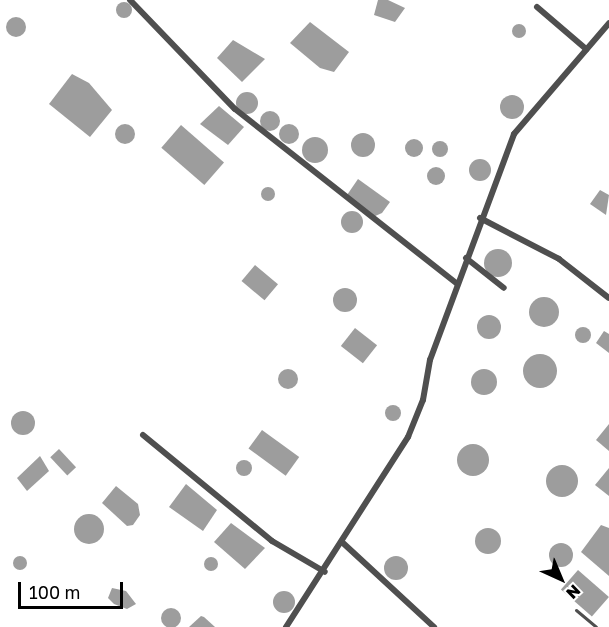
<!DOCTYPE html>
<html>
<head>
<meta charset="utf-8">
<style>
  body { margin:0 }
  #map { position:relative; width:609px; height:627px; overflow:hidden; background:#fff; font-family:"Golos Text",sans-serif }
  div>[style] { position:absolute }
  .water>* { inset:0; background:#9d9d9d; transform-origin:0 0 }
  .round { border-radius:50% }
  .service>* { height:3px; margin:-1.5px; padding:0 1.5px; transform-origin:1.5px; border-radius:1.5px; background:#4f4f4f }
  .minor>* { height:6px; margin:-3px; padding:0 3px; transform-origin:3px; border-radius:3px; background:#4f4f4f }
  span { translate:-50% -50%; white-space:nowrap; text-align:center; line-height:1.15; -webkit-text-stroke:5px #fff; paint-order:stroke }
  .north { position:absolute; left:531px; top:549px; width:60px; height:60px; -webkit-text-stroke:4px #fff; paint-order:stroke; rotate:136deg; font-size:16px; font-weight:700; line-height:24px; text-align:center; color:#000 }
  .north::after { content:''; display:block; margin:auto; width:21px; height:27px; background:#000; clip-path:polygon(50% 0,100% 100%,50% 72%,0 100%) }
  .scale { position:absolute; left:18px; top:582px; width:105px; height:27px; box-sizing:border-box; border:3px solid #000; border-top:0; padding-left:8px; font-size:18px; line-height:21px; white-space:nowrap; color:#000; -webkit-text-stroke:4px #fff; paint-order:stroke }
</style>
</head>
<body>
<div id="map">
  <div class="water">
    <i style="clip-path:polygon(378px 0,388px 0,405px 8px,395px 22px,374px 15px)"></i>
    <i class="round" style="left:116px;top:2px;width:16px;height:16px"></i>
    <i class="round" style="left:6px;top:17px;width:20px;height:20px"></i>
    <i style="clip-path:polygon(310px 22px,349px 52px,334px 72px,320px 68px,290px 43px)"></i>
    <i class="round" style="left:512px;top:24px;width:14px;height:14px"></i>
    <i style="clip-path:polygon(233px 40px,265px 59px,242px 82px,217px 58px)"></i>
    <i style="clip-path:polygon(72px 74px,89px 83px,112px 110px,90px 137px,49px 104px)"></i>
    <i class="round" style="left:236px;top:92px;width:22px;height:22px"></i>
    <i class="round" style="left:500px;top:95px;width:24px;height:24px"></i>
    <i style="clip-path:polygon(219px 106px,244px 127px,228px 145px,200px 124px)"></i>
    <i class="round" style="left:260px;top:111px;width:20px;height:20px"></i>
    <i class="round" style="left:115px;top:124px;width:20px;height:20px"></i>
    <i class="round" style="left:279px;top:124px;width:20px;height:20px"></i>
    <i style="left:181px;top:125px;width:57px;height:30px;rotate:41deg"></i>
    <i class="round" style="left:351px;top:133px;width:24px;height:24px"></i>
    <i class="round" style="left:302px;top:137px;width:26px;height:26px"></i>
    <i class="round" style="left:405px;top:139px;width:18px;height:18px"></i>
    <i class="round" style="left:432px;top:141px;width:16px;height:16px"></i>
    <i class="round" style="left:469px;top:159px;width:22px;height:22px"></i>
    <i class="round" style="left:427px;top:167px;width:18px;height:18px"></i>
    <i style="clip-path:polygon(358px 179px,390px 202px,382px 213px,373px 217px,347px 195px)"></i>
    <i class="round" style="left:261px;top:187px;width:14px;height:14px"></i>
    <i style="clip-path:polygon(600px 190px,609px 195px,606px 215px,590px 204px)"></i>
    <i class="round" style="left:341px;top:211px;width:22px;height:22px"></i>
    <i class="round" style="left:484px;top:249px;width:28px;height:28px"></i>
    <i style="left:255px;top:265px;width:30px;height:21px;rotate:40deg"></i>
    <i class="round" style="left:333px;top:288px;width:24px;height:24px"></i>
    <i class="round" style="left:529px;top:297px;width:30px;height:30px"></i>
    <i class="round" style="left:477px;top:315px;width:24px;height:24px"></i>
    <i class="round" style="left:575px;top:327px;width:16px;height:16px"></i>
    <i style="left:355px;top:328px;width:28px;height:23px;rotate:38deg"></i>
    <i style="clip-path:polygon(604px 331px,609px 334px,609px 353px,596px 343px)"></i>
    <i class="round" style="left:523px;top:354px;width:34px;height:34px"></i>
    <i class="round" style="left:278px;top:369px;width:20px;height:20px"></i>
    <i class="round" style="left:471px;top:369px;width:26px;height:26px"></i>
    <i class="round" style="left:385px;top:405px;width:16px;height:16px"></i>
    <i class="round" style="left:11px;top:411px;width:24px;height:24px"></i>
    <i style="clip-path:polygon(609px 424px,609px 451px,596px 440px)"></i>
    <i style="left:262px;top:430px;width:46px;height:23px;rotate:36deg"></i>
    <i class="round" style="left:457px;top:444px;width:32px;height:32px"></i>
    <i style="left:59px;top:449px;width:25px;height:12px;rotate:47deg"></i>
    <i style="clip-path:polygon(40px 456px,49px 471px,27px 491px,17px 478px)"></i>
    <i class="round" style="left:236px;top:460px;width:16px;height:16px"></i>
    <i class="round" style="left:546px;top:465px;width:32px;height:32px"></i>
    <i style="clip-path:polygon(609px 468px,609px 496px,595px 485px)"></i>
    <i style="clip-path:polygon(186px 484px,217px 510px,203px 531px,169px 507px)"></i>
    <i style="clip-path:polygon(116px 486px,138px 504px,140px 515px,133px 525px,127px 526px,102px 503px)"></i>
    <i class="round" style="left:74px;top:514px;width:30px;height:30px"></i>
    <i style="clip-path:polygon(231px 523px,265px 548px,245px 569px,214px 542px)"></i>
    <i style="clip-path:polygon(601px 525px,609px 528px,609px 576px,581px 552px)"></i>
    <i class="round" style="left:475px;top:528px;width:26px;height:26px"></i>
    <i class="round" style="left:549px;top:543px;width:24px;height:24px"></i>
    <i class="round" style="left:13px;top:556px;width:14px;height:14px"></i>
    <i class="round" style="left:384px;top:556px;width:24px;height:24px"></i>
    <i class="round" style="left:204px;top:557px;width:14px;height:14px"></i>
    <i style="left:578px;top:570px;width:41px;height:26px;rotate:41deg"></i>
    <i style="clip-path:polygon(112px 588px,126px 591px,136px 604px,127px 609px,114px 604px,108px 598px)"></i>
    <i class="round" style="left:273px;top:591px;width:22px;height:22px"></i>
    <i class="round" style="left:161px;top:608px;width:20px;height:20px"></i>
    <i style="clip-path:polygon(201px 616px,204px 617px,215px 627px,189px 627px)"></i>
  </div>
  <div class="service">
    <i style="left:576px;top:610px;width:26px;rotate:40deg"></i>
  </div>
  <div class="minor">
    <i style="left:130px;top:0;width:151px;rotate:46.1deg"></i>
    <i style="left:235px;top:109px;width:283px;rotate:38.2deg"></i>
    <i style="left:537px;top:7px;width:65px;rotate:40.6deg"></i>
    <i style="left:480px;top:218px;width:89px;rotate:27.4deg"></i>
    <i style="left:559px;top:259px;width:63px;rotate:38deg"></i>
    <i style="left:466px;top:258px;width:48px;rotate:38.3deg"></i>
    <i style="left:143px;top:435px;width:167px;rotate:39.4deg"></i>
    <i style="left:272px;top:541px;width:61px;rotate:30.3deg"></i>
    <i style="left:343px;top:543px;width:124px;rotate:42.7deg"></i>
    <i style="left:286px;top:627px;width:226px;rotate:-57.3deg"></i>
    <i style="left:408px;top:437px;width:40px;rotate:-68deg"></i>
    <i style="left:423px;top:400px;width:41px;rotate:-80.1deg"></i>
    <i style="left:430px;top:360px;width:241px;rotate:-69.6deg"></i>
    <i style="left:514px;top:134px;width:146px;rotate:-49.4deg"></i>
  </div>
  <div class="north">N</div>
  <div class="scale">100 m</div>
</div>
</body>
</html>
